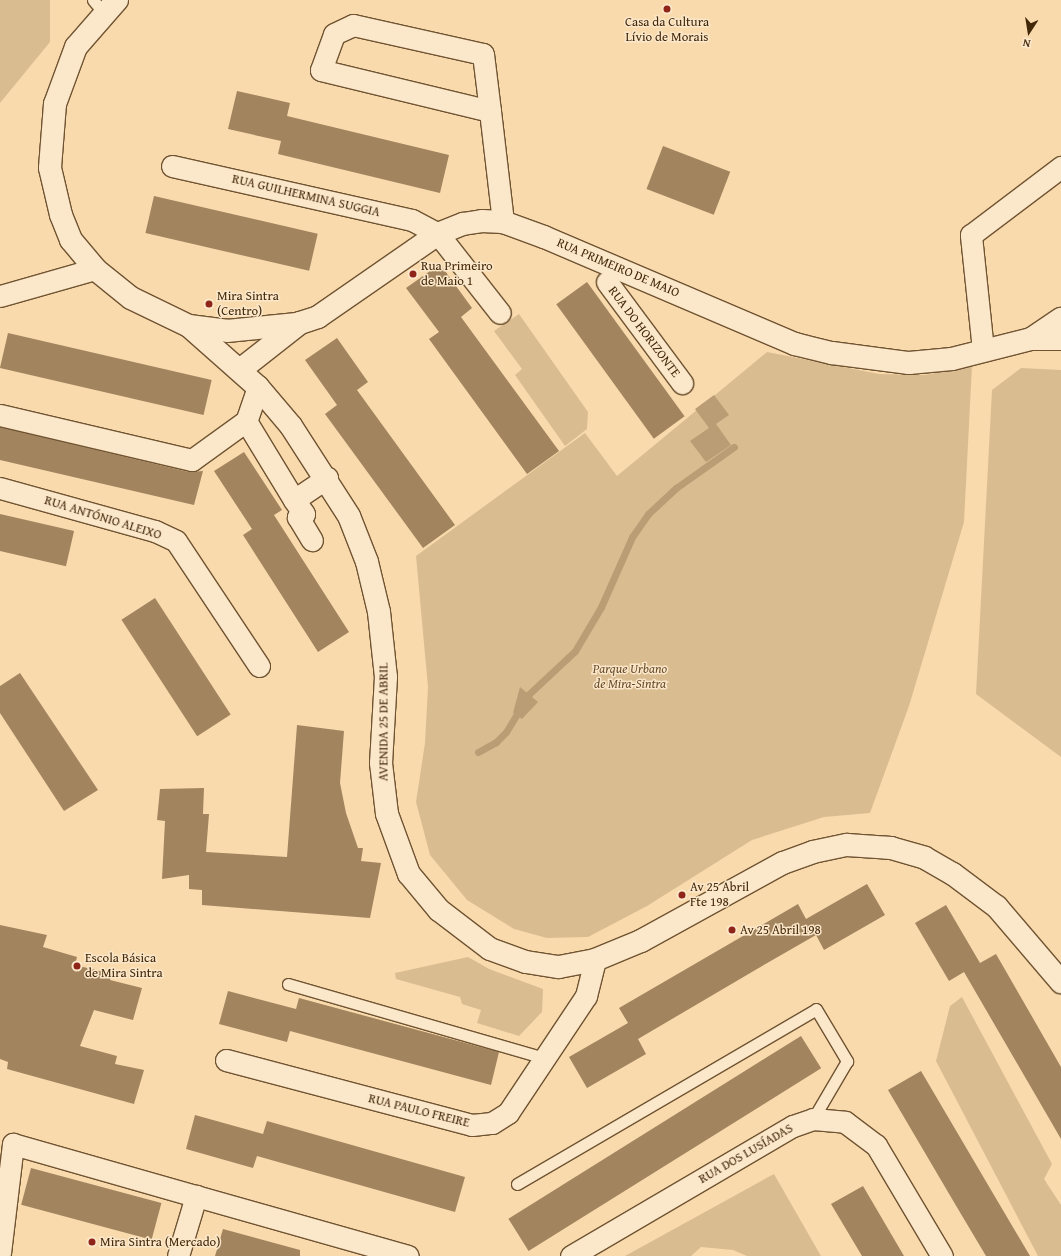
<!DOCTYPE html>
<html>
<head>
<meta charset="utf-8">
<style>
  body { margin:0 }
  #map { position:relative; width:1061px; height:1256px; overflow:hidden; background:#f9daad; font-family:"Gentium Book Plus",serif }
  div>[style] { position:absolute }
  .green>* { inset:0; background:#dabc91 }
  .water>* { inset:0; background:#bb9d75 }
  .stream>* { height:7px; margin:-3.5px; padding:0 3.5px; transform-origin:3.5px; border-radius:3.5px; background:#bb9d75 }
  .building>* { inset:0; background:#a2845e; transform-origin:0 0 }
  .roads { filter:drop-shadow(1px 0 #705432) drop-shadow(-1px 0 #705432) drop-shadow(0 1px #705432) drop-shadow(0 -1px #705432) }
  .lane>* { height:11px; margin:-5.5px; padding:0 5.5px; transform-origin:5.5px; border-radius:5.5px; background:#fbe7ca }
  .street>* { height:21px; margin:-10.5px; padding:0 10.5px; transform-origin:10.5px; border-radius:10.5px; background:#fbe7ca }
  .secondary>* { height:22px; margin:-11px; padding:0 11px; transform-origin:11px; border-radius:11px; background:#fbe7ca }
  .dots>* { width:11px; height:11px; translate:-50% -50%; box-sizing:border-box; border:2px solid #fbe7ca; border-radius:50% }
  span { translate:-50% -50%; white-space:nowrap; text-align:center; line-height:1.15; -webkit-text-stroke:3px #fbe7ca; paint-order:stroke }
  .poi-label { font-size:13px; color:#432709 }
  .left { translate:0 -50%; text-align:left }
  .street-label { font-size:13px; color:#432709 }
  .park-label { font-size:13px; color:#694c2b; font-style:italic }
  .north { position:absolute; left:1009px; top:12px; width:40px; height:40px; -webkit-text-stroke:3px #fbe7ca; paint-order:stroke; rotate:192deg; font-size:11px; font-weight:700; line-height:16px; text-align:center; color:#432709 }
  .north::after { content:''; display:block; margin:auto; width:14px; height:18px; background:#432709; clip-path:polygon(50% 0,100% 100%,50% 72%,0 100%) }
</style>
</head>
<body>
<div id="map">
  <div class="green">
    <i style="clip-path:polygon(0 0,50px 0,50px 42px,0 103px)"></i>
    <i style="clip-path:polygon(519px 314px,588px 412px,587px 429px,565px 446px,515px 375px,522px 369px,494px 331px)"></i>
    <i style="clip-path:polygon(767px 352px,879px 374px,925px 375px,972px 366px,964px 522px,909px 706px,870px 813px,824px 817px,752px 840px,647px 906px,588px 937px,547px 938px,514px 929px,467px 900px,430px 855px,416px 802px,425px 743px,428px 687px,416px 556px,585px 433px,617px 476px)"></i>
    <i style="clip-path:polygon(1021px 368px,1061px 370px,1061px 757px,976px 694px,992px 390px)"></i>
    <i style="clip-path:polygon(468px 957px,489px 969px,543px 989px,542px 1012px,519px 1036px,477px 1023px,481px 1010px,462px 1004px,460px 997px,396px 979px,395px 973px)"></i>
    <i style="clip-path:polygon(962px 997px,1052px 1164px,1044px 1179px,1061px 1205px,1061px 1256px,1038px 1256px,936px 1061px,950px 1006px)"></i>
    <i style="clip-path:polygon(774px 1174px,821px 1256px,747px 1256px,733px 1250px,701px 1247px,691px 1256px,625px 1256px)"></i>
  </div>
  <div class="water">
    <i style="clip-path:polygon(714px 395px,729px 415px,716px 424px,731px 445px,706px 462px,690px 441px,709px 428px,695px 409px)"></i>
    <i style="clip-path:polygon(520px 687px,538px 702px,522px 719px,513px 713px)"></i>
  </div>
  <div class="stream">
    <i style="left:478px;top:752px;width:21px;rotate:-29deg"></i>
    <i style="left:496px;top:742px;width:14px;rotate:-45deg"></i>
    <i style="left:506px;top:732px;width:44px;rotate:-58.8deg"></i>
    <i style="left:529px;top:694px;width:63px;rotate:-43.1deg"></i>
    <i style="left:575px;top:651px;width:51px;rotate:-59.4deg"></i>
    <i style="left:601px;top:607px;width:77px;rotate:-66.1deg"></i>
    <i style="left:632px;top:537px;width:28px;rotate:-55deg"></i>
    <i style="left:648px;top:514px;width:38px;rotate:-43deg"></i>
    <i style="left:676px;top:488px;width:71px;rotate:-35.3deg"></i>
  </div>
  <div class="building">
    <i style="clip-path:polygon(237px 91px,290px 103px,287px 116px,449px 155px,440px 193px,278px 154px,281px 141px,228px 129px)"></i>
    <i style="left:663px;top:146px;width:72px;height:46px;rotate:21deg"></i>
    <i style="left:154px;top:196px;width:168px;height:38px;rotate:13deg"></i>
    <i style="clip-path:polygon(440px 264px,472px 308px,461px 317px,559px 451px,527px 474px,429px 339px,439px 332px,406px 288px)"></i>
    <i style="left:587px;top:282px;width:166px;height:38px;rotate:54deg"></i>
    <i style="left:8px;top:333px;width:209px;height:36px;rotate:13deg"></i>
    <i style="clip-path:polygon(337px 338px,368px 382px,357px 390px,455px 525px,423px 548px,325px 414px,337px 405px,305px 360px)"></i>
    <i style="clip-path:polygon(0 427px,189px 472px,203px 471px,194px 505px,0 460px)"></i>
    <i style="clip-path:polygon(244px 452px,282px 510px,274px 515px,349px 632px,318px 652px,243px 535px,252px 529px,214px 471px)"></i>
    <i style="left:0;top:514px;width:76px;height:36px;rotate:13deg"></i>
    <i style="left:155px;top:598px;width:139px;height:40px;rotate:57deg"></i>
    <i style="clip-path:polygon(20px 673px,98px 790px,64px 811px,0 713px,0 686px)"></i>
    <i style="clip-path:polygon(297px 725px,344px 731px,340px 783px,346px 813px,358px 848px,363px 848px,361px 861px,381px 863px,370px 918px,202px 905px,202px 890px,189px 889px,189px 875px,162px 879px,165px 821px,157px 820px,160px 789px,204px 788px,203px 814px,209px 814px,206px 852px,287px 857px)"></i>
    <i style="clip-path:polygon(867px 884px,885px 915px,824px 950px,816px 935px,757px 969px,638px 1039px,646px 1054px,587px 1088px,569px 1057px,628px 1023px,619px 1008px,798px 904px,806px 919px)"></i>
    <i style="clip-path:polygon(946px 905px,980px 963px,996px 954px,1061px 1067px,1061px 1139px,964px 972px,949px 981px,915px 923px)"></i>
    <i style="clip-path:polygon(0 925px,47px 935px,43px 947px,77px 957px,75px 965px,112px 974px,110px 980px,142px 988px,133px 1020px,94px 1010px,80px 1046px,117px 1056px,115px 1064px,144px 1070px,134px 1104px,7px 1069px,8px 1062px,0 1059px)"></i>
    <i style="clip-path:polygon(228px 991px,296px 1009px,299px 998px,499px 1052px,491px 1085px,290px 1031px,287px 1042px,219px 1024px)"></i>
    <i style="left:801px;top:1036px;width:38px;height:345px;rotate:58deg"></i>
    <i style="clip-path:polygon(921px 1071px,991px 1190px,1030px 1256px,986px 1256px,958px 1209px,888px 1090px)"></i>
    <i style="clip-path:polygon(195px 1115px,263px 1134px,267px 1121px,465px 1177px,455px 1212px,257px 1156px,253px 1168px,186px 1149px)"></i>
    <i style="left:31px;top:1168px;width:135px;height:38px;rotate:15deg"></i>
    <i style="clip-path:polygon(863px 1186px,904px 1256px,862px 1256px,831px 1204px)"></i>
    <i style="clip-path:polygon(223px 1229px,300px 1250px,300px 1256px,215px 1256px)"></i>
  </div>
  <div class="roads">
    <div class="lane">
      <i style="left:93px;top:0;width:17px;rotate:50deg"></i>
      <i style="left:288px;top:984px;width:266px;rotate:16.1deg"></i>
      <i style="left:517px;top:1184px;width:346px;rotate:-30.3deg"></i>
      <i style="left:816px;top:1009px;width:61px;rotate:59.2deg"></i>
      <i style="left:847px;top:1061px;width:67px;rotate:120.4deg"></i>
    </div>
    <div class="street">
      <i style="left:490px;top:111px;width:174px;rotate:-166.4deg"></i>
      <i style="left:321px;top:70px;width:38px;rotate:-70deg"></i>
      <i style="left:334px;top:34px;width:21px;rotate:-25deg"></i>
      <i style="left:353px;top:25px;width:133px;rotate:12.6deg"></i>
      <i style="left:483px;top:54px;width:57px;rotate:83deg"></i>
      <i style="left:490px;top:111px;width:112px;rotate:83.3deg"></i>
      <i style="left:172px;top:166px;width:246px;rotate:12.7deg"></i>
      <i style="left:412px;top:220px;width:30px;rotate:28deg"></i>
      <i style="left:438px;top:234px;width:100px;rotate:51.9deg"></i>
      <i style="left:607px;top:282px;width:126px;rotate:53.4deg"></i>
      <i style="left:0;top:296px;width:99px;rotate:-15.9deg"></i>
      <i style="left:983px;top:350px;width:116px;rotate:-96deg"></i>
      <i style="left:971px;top:235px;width:113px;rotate:-37.1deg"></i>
      <i style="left:258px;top:387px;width:36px;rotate:109deg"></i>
      <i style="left:246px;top:421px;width:92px;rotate:58.7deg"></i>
      <i style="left:294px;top:500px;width:40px;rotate:-34deg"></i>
      <i style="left:0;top:415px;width:197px;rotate:13.2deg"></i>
      <i style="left:192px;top:460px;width:67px;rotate:-35.8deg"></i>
      <i style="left:0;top:488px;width:161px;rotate:15.5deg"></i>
      <i style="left:155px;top:531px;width:23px;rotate:25deg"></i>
      <i style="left:176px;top:541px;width:150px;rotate:56.4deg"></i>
      <i style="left:294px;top:500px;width:17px;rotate:54deg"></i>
      <i style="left:304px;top:514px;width:7px;rotate:153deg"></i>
      <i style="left:298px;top:517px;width:27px;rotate:59deg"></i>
      <i style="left:226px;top:1060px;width:254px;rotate:14.8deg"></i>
      <i style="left:472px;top:1125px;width:20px;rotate:-6deg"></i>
      <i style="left:492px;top:1123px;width:19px;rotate:-32deg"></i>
      <i style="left:508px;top:1113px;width:141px;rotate:-56.3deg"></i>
      <i style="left:586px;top:996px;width:37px;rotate:-76deg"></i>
      <i style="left:0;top:1253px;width:110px;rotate:-83.2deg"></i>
      <i style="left:13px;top:1144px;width:190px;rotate:15.9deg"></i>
      <i style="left:178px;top:1256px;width:63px;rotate:-73.3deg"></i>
      <i style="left:196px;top:1196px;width:220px;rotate:15.8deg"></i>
      <i style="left:571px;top:1256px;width:257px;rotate:-30.4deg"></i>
      <i style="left:793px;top:1126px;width:21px;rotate:-19deg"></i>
      <i style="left:813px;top:1119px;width:32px;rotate:5deg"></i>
      <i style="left:845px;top:1122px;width:39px;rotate:37deg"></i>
      <i style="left:876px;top:1145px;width:129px;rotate:59.3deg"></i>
    </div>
    <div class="secondary">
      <i style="left:117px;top:0;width:62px;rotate:131.1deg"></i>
      <i style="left:76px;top:47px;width:61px;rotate:110.2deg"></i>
      <i style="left:55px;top:104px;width:64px;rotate:94.5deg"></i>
      <i style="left:50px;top:168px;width:48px;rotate:76.8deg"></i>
      <i style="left:61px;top:215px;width:27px;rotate:68deg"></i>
      <i style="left:71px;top:240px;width:38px;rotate:50deg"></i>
      <i style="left:95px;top:269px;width:46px;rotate:38.9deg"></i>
      <i style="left:131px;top:298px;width:64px;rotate:25.8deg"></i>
      <i style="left:189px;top:326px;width:92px;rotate:41.5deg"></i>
      <i style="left:258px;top:387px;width:51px;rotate:49.8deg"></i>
      <i style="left:291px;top:426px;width:107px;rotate:57.2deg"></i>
      <i style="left:349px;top:516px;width:49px;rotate:68.6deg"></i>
      <i style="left:367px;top:562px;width:51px;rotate:76.5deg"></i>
      <i style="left:379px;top:612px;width:65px;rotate:83.9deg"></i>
      <i style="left:386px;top:677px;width:86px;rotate:93.3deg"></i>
      <i style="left:381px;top:763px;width:51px;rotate:83.3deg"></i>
      <i style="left:387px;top:814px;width:64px;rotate:69.9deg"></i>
      <i style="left:409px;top:874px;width:47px;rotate:50.2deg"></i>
      <i style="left:439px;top:910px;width:64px;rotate:37.4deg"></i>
      <i style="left:490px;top:949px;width:38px;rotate:20deg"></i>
      <i style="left:526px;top:962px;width:33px;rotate:9deg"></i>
      <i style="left:559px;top:967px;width:37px;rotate:-11deg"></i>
      <i style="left:595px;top:960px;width:50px;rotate:-22.4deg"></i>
      <i style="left:641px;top:941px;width:162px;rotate:-28.8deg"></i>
      <i style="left:783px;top:863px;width:32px;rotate:-20deg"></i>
      <i style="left:813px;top:852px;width:35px;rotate:-12deg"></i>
      <i style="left:847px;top:845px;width:44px;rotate:3.9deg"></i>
      <i style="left:891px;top:848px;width:35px;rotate:16deg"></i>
      <i style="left:925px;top:858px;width:32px;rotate:30deg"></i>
      <i style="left:953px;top:874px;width:55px;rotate:36.9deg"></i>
      <i style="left:997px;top:907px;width:99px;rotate:49.5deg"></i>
      <i style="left:189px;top:326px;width:38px;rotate:7deg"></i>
      <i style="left:227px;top:331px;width:70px;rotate:-5.7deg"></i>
      <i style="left:1031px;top:339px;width:36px;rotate:-34deg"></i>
      <i style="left:240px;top:370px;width:76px;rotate:-38.1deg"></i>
      <i style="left:300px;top:323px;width:19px;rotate:-18deg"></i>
      <i style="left:318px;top:317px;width:146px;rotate:-34.7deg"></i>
      <i style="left:438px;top:234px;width:27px;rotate:-22deg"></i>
      <i style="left:463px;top:224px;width:19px;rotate:-9deg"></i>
      <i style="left:482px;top:221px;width:21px;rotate:3deg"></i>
      <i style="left:503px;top:222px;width:44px;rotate:20.1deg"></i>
      <i style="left:544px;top:237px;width:273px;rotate:23.1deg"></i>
      <i style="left:795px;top:344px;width:38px;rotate:14deg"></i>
      <i style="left:832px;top:353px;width:78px;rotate:7.4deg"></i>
      <i style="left:909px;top:363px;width:43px;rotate:-5.3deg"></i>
      <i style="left:952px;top:359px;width:81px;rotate:-14.2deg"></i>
      <i style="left:1031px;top:339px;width:30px"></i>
    </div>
  </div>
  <div class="dots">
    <i style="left:667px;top:9px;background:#8f2418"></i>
    <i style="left:413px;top:274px;background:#8f2418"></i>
    <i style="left:209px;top:304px;background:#8f2418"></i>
    <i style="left:682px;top:895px;background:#8f2418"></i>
    <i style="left:732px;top:930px;background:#8f2418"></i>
    <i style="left:77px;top:966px;background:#8f2418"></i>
    <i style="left:92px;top:1242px;background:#8f2418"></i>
  </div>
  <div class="poi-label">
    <span style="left:667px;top:30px">Casa da Cultura<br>Lívio de Morais</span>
    <span class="left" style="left:421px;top:274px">Rua Primeiro<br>de Maio 1</span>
    <span class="left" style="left:217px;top:304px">Mira Sintra<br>(Centro)</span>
    <span class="left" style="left:690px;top:895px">Av 25 Abril<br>Fte 198</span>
    <span class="left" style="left:740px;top:930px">Av 25 Abril 198</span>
    <span class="left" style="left:85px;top:966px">Escola Básica<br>de Mira Sintra</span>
    <span class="left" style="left:100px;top:1242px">Mira Sintra (Mercado)</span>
  </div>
  <div class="street-label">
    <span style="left:306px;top:196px;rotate:13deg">RUA GUILHERMINA SUGGIA</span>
    <span style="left:618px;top:268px;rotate:23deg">RUA PRIMEIRO DE MAIO</span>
    <span style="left:644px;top:332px;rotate:53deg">RUA DO HORIZONTE</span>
    <span style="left:103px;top:518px;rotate:17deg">RUA ANTÓNIO ALEIXO</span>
    <span style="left:384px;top:722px;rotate:-90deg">AVENIDA 25 DE ABRIL</span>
    <span style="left:419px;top:1111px;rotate:14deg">RUA PAULO FREIRE</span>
    <span style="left:746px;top:1154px;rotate:-30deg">RUA DOS LUSÍADAS</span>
  </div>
  <div class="park-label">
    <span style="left:630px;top:677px">Parque Urbano<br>de Mira-Sintra</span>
  </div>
  <div class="north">N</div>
</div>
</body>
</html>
